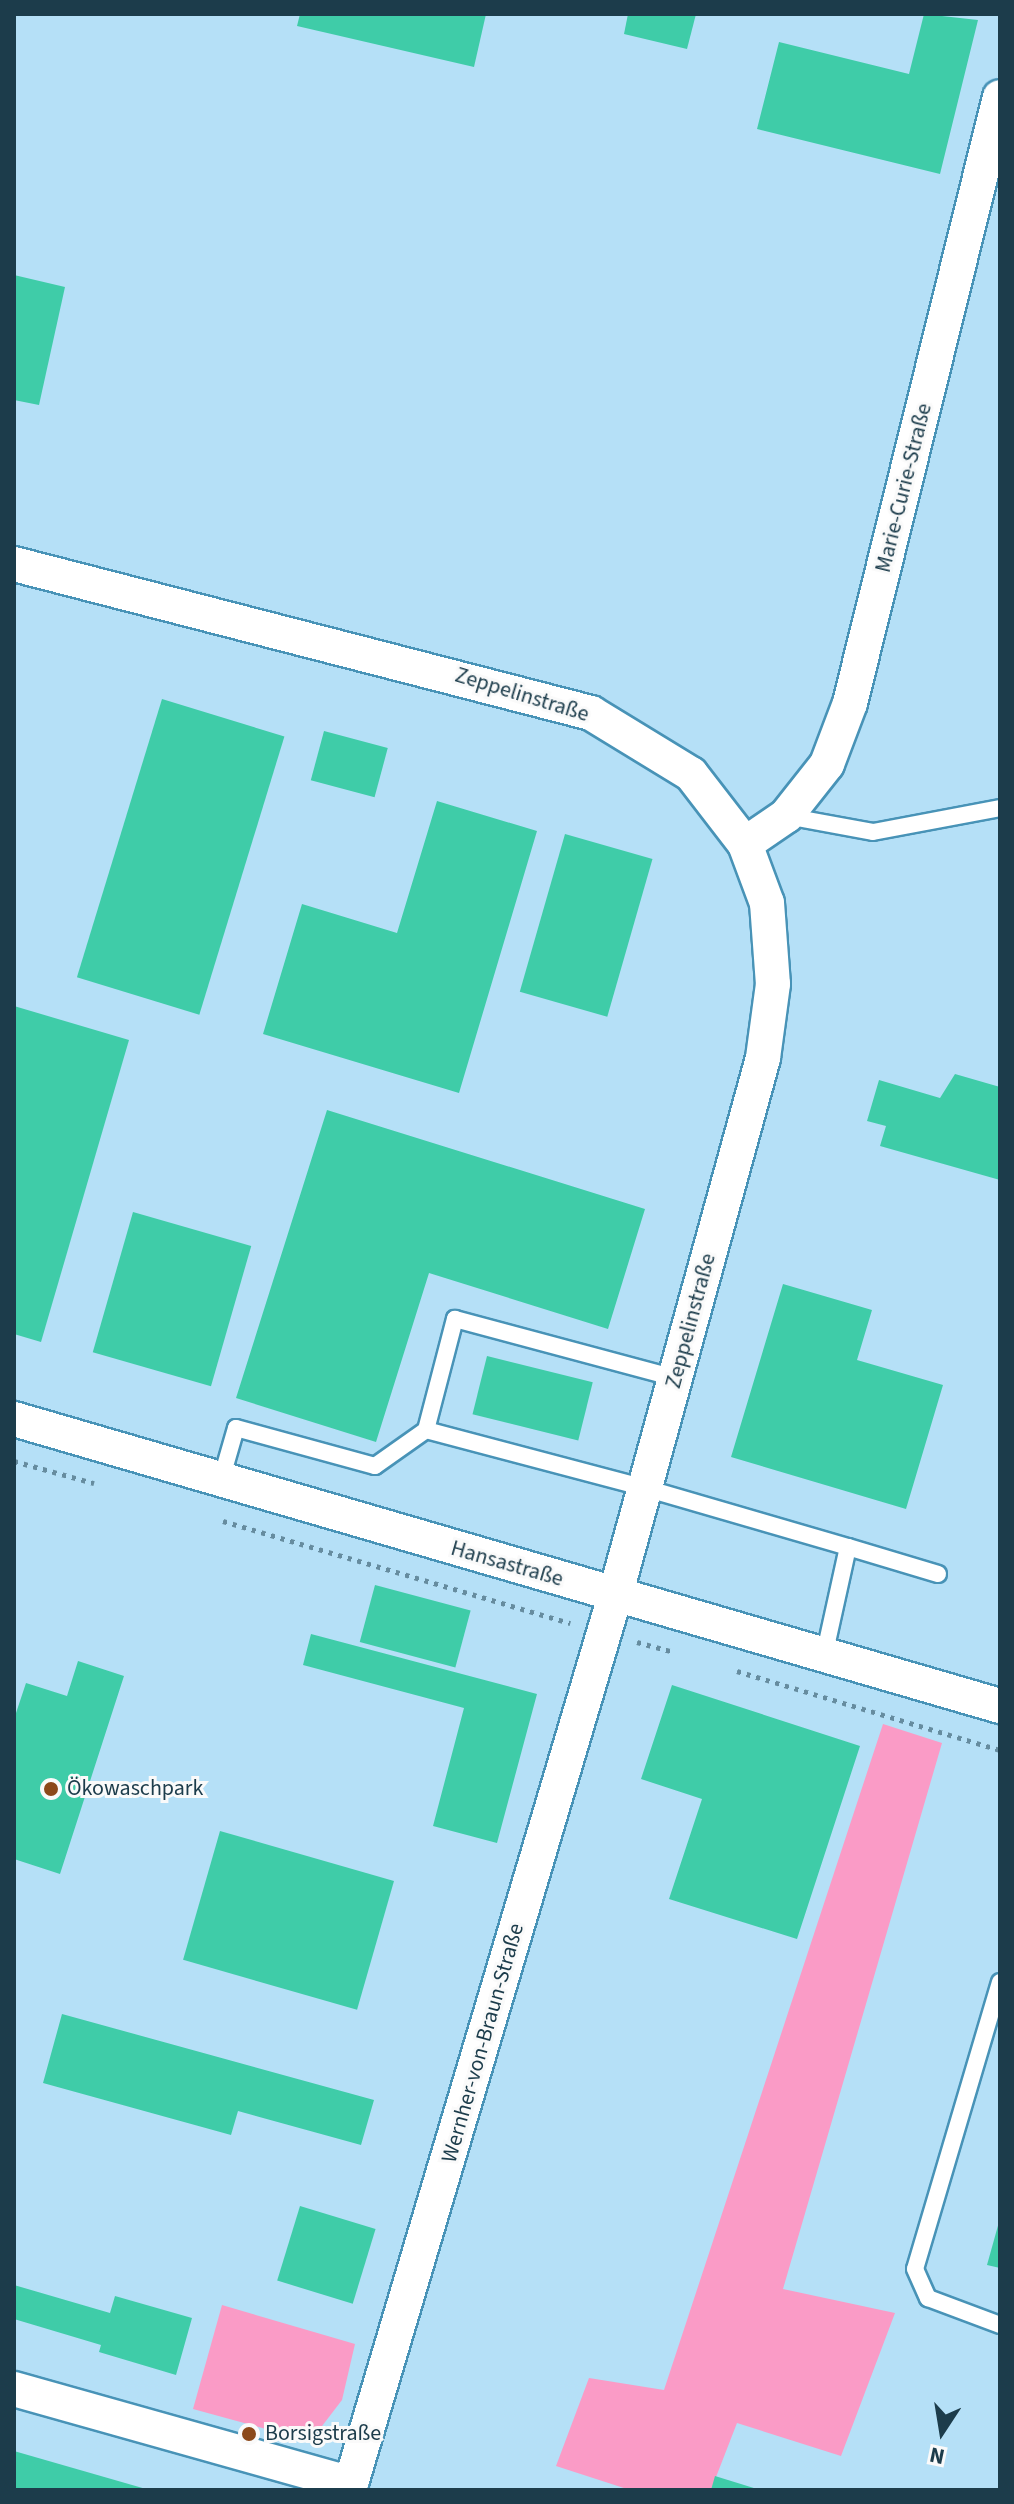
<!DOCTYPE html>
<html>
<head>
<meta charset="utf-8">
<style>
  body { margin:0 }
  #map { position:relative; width:1014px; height:2504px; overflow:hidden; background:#b5e0f7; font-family:"Source Sans 3",sans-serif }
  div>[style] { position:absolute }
  .green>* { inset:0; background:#fa9bc6 }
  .building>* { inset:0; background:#3fcca8; transform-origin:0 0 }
  .path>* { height:5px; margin-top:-2.5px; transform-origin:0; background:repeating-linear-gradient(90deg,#668c9f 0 4px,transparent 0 10px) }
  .roads { filter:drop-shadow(2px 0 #4893b7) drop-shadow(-2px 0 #4893b7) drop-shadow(0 2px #4893b7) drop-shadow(0 -2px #4893b7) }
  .service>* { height:16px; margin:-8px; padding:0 8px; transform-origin:8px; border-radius:8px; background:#fff }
  .minor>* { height:34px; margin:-17px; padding:0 17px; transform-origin:17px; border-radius:17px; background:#fff }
  .dots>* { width:22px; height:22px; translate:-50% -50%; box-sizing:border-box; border:4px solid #fafafa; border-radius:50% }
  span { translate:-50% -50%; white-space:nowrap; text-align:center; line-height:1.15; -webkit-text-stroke:6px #fafafa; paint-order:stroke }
  .street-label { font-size:22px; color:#1c3c4b }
  .poi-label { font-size:22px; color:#1c3c4b }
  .left { translate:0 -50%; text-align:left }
  .frame { position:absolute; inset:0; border:16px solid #1c3c4b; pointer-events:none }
  .north { position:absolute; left:902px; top:2392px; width:80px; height:80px; -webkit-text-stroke:6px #fafafa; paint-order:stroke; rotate:192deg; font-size:22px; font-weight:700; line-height:32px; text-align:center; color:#1c3c4b }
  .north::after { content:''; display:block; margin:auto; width:28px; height:36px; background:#1c3c4b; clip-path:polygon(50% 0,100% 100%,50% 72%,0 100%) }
</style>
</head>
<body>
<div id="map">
  <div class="green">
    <i style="clip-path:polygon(883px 1724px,942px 1743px,783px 2289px,895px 2313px,841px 2456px,737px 2423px,711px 2490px,630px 2490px,556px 2466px,589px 2378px,664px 2390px)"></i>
    <i style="clip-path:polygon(222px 2305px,355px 2344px,342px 2400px,319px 2430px,281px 2433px,193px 2409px)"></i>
  </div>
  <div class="building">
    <i style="clip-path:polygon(300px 14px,486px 14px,474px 67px,297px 26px)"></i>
    <i style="clip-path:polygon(628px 14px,696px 14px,687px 49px,624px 34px)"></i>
    <i style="clip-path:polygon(924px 14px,978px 20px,940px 174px,757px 129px,779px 42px,909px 74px)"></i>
    <i style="clip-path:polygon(14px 275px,65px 287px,39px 405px,14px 400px)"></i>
    <i style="left:162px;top:699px;width:128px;height:291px;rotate:17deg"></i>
    <i style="left:324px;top:731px;width:66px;height:51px;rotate:15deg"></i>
    <i style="clip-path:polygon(437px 801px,537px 831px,459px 1093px,263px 1034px,302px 904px,397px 933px)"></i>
    <i style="left:565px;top:834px;width:91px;height:164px;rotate:16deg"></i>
    <i style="clip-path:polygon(14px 1006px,129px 1040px,41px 1342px,14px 1334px)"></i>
    <i style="clip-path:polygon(955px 1074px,1000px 1087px,1000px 1180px,880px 1146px,886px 1126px,867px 1121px,879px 1080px,940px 1098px)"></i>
    <i style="clip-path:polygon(327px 1110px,645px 1209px,608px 1329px,429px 1273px,376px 1442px,236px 1398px)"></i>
    <i style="left:133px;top:1212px;width:123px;height:146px;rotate:16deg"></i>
    <i style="clip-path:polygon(783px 1284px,872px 1310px,857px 1360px,943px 1385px,906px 1509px,731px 1457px)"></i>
    <i style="left:487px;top:1356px;width:109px;height:60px;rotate:14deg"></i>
    <i style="left:375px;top:1585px;width:99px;height:59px;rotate:15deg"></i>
    <i style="clip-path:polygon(311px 1634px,537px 1694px,497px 1843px,433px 1826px,464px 1708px,303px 1665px)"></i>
    <i style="clip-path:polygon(78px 1661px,124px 1676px,60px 1874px,14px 1859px,14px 1719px,26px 1683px,67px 1696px)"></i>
    <i style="clip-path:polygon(672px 1685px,860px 1746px,797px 1939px,669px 1899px,702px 1799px,641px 1779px)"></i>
    <i style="left:220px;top:1831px;width:181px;height:134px;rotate:16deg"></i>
    <i style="clip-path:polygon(62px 2014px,374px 2100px,361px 2145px,238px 2111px,231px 2135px,43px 2083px)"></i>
    <i style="left:300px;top:2206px;width:79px;height:78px;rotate:17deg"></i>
    <i style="clip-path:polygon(999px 2222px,1000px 2222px,1000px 2268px,987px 2265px)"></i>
    <i style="clip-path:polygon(14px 2285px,110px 2313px,115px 2296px,192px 2318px,176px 2375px,99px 2352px,101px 2345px,14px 2319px)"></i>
    <i style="clip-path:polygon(14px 2451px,146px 2489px,146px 2490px,14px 2490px)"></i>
    <i style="clip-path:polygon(715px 2476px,757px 2489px,757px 2490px,711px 2490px)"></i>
  </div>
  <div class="path">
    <i style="left:14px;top:1461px;width:83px;rotate:15.4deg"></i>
    <i style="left:223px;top:1521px;width:362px;rotate:16.4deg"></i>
    <i style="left:637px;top:1642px;width:38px;rotate:15deg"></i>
    <i style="left:737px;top:1671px;width:275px;rotate:16.7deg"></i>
  </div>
  <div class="roads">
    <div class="service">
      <i style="left:786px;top:816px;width:88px;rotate:10.4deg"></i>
      <i style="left:873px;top:832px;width:129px;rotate:-10.7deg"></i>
      <i style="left:426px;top:1430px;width:115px;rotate:-75.4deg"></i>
      <i style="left:455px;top:1319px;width:228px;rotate:15deg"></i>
      <i style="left:221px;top:1480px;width:54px;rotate:-73.9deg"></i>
      <i style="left:236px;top:1428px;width:144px;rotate:15.3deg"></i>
      <i style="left:375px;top:1466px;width:62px;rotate:-35.2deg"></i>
      <i style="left:426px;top:1430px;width:227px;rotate:14.8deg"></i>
      <i style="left:645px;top:1488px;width:211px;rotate:16.2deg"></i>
      <i style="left:848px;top:1547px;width:112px;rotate:102.4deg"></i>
      <i style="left:848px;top:1547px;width:94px;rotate:16.7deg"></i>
      <i style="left:1000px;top:1982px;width:299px;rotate:106.5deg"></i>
      <i style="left:915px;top:2269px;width:32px;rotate:66deg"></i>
      <i style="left:928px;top:2298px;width:77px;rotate:20.6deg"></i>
    </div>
    <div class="minor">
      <i style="left:14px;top:564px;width:596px;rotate:14.48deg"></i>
      <i style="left:591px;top:713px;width:117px;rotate:31.4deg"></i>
      <i style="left:691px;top:774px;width:88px;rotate:52.4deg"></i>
      <i style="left:745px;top:844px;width:63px;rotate:69.6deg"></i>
      <i style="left:767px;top:903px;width:81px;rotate:85.8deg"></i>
      <i style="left:773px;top:984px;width:75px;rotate:97.7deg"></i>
      <i style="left:763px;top:1058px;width:558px;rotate:105.38deg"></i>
      <i style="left:615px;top:1596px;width:933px;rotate:106.57deg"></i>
      <i style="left:745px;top:844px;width:50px;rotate:-34.3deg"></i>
      <i style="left:786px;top:816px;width:66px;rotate:-51.7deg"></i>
      <i style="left:827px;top:764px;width:65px;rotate:-69.3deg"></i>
      <i style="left:850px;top:703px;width:624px;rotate:-76.1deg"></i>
      <i style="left:14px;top:1419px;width:1027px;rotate:16.23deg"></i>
      <i style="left:14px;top:2389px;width:350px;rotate:15.7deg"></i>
    </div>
  </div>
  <div class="dots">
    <i style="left:51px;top:1789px;background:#8c491a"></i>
    <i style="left:249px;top:2434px;background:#8c491a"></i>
  </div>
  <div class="street-label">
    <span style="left:904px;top:488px;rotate:-76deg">Marie-Curie-Straße</span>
    <span style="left:522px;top:695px;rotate:17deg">Zeppelinstraße</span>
    <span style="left:691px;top:1321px;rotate:-75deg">Zeppelinstraße</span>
    <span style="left:507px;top:1564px;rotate:16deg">Hansastraße</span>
    <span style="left:483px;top:2043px;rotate:-74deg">Wernher-von-Braun-Straße</span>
  </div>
  <div class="poi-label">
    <span class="left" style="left:67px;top:1789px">Ökowaschpark</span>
    <span class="left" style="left:265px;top:2434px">Borsigstraße</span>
  </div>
  <div class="frame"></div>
  <div class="north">N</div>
</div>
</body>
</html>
